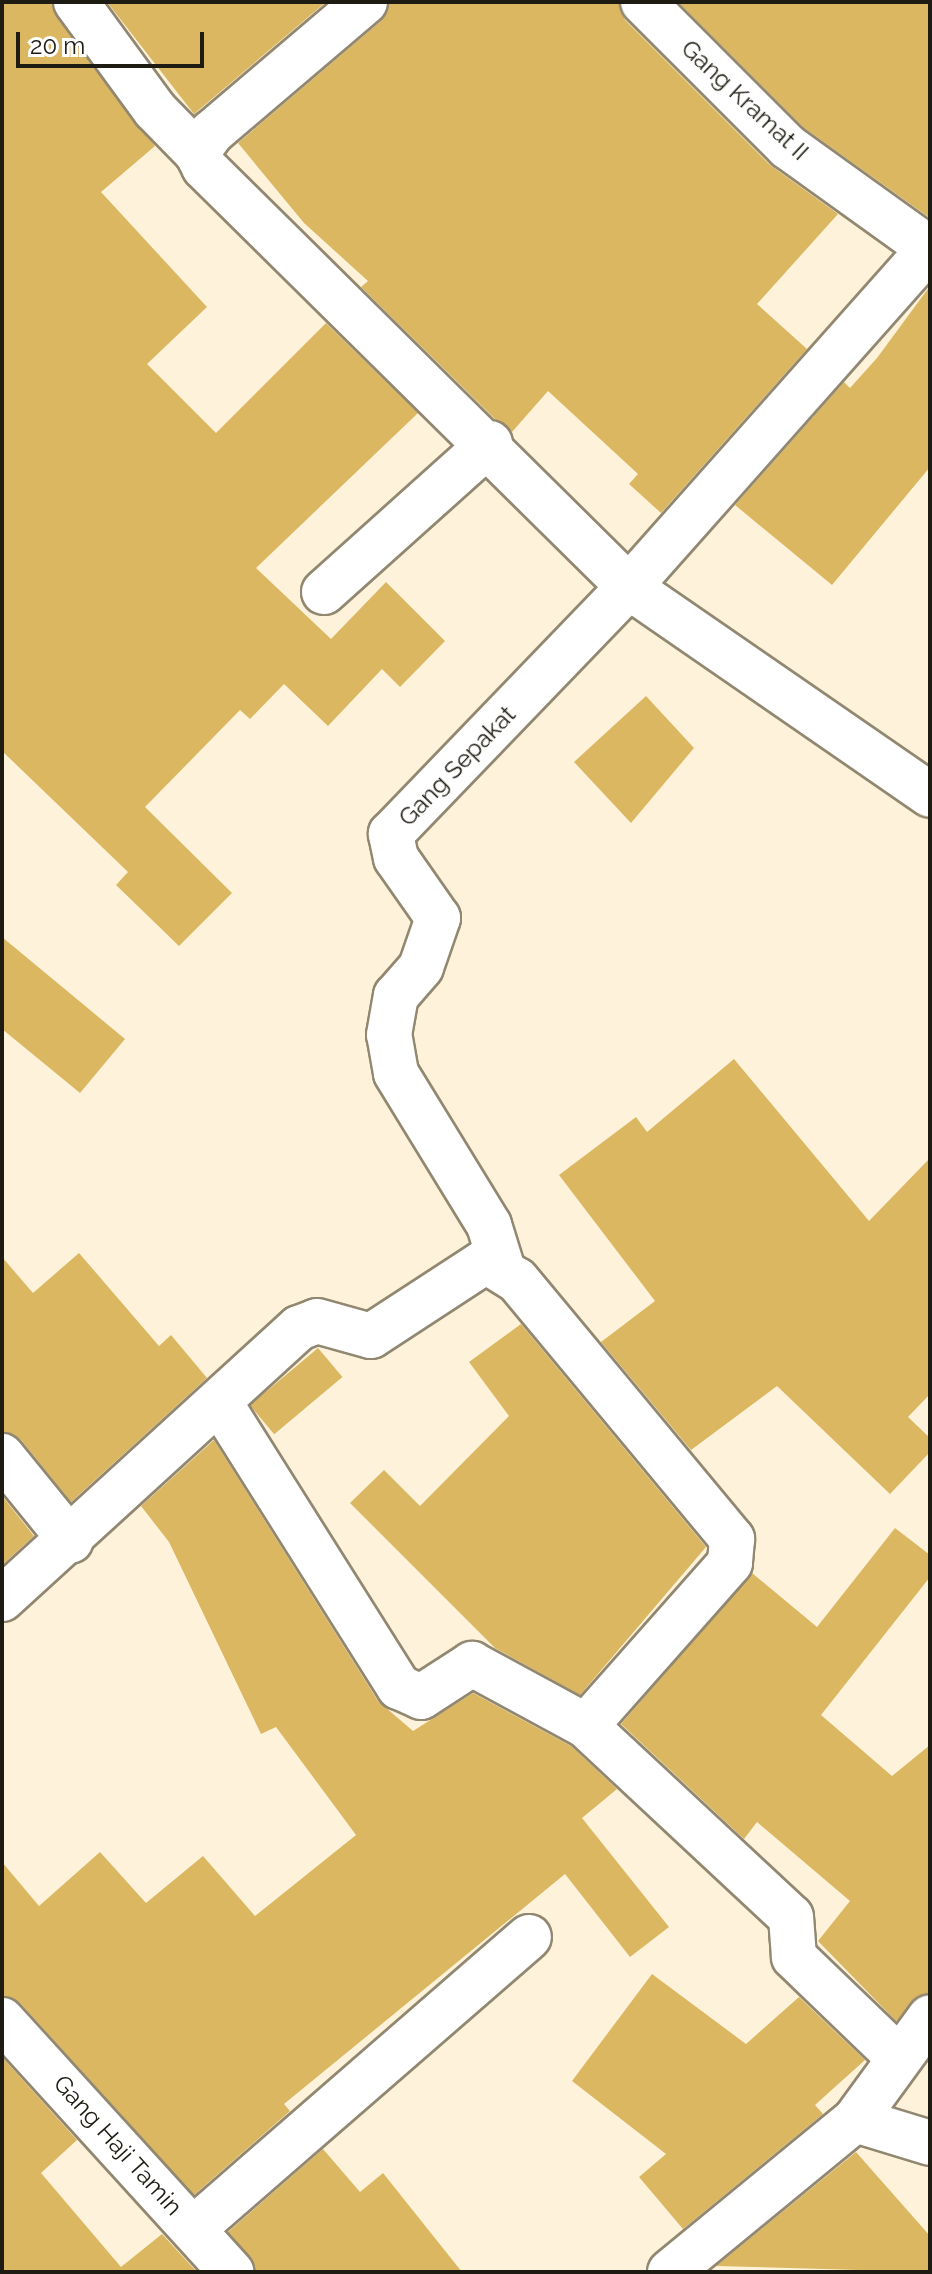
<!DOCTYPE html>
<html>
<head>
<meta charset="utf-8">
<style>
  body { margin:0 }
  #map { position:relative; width:932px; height:2274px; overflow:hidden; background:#fef3da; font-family:Raleway,sans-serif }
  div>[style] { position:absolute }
  .building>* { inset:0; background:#dbb761; transform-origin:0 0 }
  .roads { filter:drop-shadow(2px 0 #928871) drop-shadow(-2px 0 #928871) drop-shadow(0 2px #928871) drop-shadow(0 -2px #928871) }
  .minor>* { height:44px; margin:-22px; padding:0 22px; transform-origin:22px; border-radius:22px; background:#fff }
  span { translate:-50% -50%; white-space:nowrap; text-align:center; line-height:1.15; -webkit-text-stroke:8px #fff; paint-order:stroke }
  .street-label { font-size:24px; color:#1e1b12 }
  .frame { position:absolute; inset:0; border:4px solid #1e1b12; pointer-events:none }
  .scale { position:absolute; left:16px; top:32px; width:188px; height:36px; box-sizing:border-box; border:4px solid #1e1b12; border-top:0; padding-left:10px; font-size:24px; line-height:28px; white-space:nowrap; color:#1e1b12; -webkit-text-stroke:6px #fff; paint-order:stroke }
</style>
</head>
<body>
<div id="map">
  <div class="building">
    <i style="clip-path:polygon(2px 2px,51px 2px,155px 146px,101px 192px,207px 307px,147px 364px,216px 433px,326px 323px,418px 413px,256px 568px,331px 639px,386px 582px,445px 641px,400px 687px,382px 669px,328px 726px,284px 684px,250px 719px,240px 710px,145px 807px,232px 893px,179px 946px,116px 885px,128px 872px,2px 751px)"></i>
    <i style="clip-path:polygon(107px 2px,326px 2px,194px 114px)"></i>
    <i style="clip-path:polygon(389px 2px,619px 2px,625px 20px,770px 165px,838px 214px,757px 304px,807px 349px,661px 513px,629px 484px,638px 474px,548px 391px,512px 432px,495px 419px,361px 287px,368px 281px,304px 223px,238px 143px,381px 21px)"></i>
    <i style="clip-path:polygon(678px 2px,930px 2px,930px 218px,804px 128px)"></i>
    <i style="clip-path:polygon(930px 286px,930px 467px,832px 585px,735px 505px,844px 382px,850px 388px,877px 358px)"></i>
    <i style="clip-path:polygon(646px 696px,694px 748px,631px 823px,574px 762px)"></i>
    <i style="clip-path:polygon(2px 937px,125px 1039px,80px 1093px,2px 1029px)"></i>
    <i style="clip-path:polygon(734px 1059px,869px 1221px,930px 1158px,930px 1394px,908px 1417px,930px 1438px,930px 1452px,890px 1494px,777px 1386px,691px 1450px,601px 1342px,655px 1301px,559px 1175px,636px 1117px,647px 1132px)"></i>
    <i style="clip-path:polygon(79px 1253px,159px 1346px,171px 1335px,207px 1378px,71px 1502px,21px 1440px,2px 1432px,2px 1257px,33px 1293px)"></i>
    <i style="clip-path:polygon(521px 1324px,706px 1547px,580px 1695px,495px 1648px,350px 1503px,384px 1470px,420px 1506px,509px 1416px,469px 1362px)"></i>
    <i style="left:318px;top:1348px;width:38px;height:89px;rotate:50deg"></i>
    <i style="clip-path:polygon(214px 1440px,378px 1701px,413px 1731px,473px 1693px,571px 1746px,617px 1789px,582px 1818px,669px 1927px,630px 1957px,565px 1874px,284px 2104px,290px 2111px,194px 2195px,20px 2003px,2px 1996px,2px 1862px,39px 1906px,100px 1852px,146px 1903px,203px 1856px,255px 1916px,356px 1835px,276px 1727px,261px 1734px,169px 1542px,141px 1506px)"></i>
    <i style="clip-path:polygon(2px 1496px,34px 1536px,2px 1565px)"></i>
    <i style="clip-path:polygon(895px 1528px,930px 1555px,930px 1577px,821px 1715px,892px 1776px,930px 1745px,930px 1992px,896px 2021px,818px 1941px,850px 1901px,757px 1822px,744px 1839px,621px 1724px,752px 1573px,817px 1627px)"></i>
    <i style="clip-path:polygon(652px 1974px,746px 2044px,799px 1997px,865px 2060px,815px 2105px,823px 2114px,683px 2229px,639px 2177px,666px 2154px,572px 2081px)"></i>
    <i style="clip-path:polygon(2px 2057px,77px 2140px,41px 2173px,121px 2267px,162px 2234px,197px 2272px,2px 2272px)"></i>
    <i style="clip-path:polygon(323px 2149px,360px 2192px,383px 2173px,462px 2272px,255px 2272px,228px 2232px)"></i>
    <i style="clip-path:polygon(856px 2152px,930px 2236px,930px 2272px,716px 2266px)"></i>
  </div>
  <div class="roads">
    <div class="minor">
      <i style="left:76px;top:2px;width:134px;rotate:53.8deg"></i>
      <i style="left:155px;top:110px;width:60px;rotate:45.7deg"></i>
      <i style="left:365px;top:2px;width:201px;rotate:139.6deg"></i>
      <i style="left:212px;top:132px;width:26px;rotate:126deg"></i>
      <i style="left:197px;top:153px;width:16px;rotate:63deg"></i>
      <i style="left:204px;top:167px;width:598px;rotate:44.66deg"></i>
      <i style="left:629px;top:587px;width:366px;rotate:34.6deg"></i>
      <i style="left:643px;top:2px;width:205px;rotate:45deg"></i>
      <i style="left:788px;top:147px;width:175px;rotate:35.7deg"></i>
      <i style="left:324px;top:592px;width:223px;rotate:-41.9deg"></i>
      <i style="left:502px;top:1267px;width:44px;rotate:-107.2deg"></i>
      <i style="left:489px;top:1225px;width:178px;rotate:-121.5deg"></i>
      <i style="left:396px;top:1073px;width:39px;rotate:-100deg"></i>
      <i style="left:389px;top:1035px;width:40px;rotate:-80deg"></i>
      <i style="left:396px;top:996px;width:38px;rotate:-49deg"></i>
      <i style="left:421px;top:967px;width:52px;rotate:-70.9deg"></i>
      <i style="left:438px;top:918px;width:73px;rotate:-125deg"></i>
      <i style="left:396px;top:858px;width:25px;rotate:-102deg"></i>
      <i style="left:391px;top:834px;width:343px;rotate:-46.1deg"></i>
      <i style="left:629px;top:587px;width:453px;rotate:-48.4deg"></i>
      <i style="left:220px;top:1403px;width:336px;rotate:57.8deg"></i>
      <i style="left:399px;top:1687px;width:24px;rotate:24deg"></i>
      <i style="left:421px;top:1697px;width:61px;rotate:-32.9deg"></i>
      <i style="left:472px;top:1664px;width:130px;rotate:28.5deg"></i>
      <i style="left:586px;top:1726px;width:280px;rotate:43deg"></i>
      <i style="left:791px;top:1917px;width:40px;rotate:85.7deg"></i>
      <i style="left:794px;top:1957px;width:144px;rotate:43.9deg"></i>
      <i style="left:2px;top:1456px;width:109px;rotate:50.9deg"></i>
      <i style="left:2px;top:1599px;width:402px;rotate:-42.4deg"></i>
      <i style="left:299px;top:1328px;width:19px;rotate:-21deg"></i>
      <i style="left:317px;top:1321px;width:56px;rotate:15.5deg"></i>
      <i style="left:371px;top:1336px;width:137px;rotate:-33.1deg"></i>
      <i style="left:486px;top:1261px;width:36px;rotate:32deg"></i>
      <i style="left:517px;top:1280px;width:337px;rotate:50.3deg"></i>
      <i style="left:732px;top:1539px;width:24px;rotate:95deg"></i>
      <i style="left:730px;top:1563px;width:217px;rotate:131.5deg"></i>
      <i style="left:2px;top:2020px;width:341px;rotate:47.7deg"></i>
      <i style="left:855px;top:2120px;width:78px;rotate:17deg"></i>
      <i style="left:193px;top:2229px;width:445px;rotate:-41deg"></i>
      <i style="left:670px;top:2272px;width:239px;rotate:-39.4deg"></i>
      <i style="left:855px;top:2120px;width:127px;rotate:-53.9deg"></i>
    </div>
  </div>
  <div class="street-label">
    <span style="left:745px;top:100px;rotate:43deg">Gang Kramat II</span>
    <span style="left:457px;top:766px;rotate:-46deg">Gang Sepakat</span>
    <span style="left:118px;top:2145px;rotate:48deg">Gang Haji Tamin</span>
  </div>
  <div class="frame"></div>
  <div class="scale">20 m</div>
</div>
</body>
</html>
